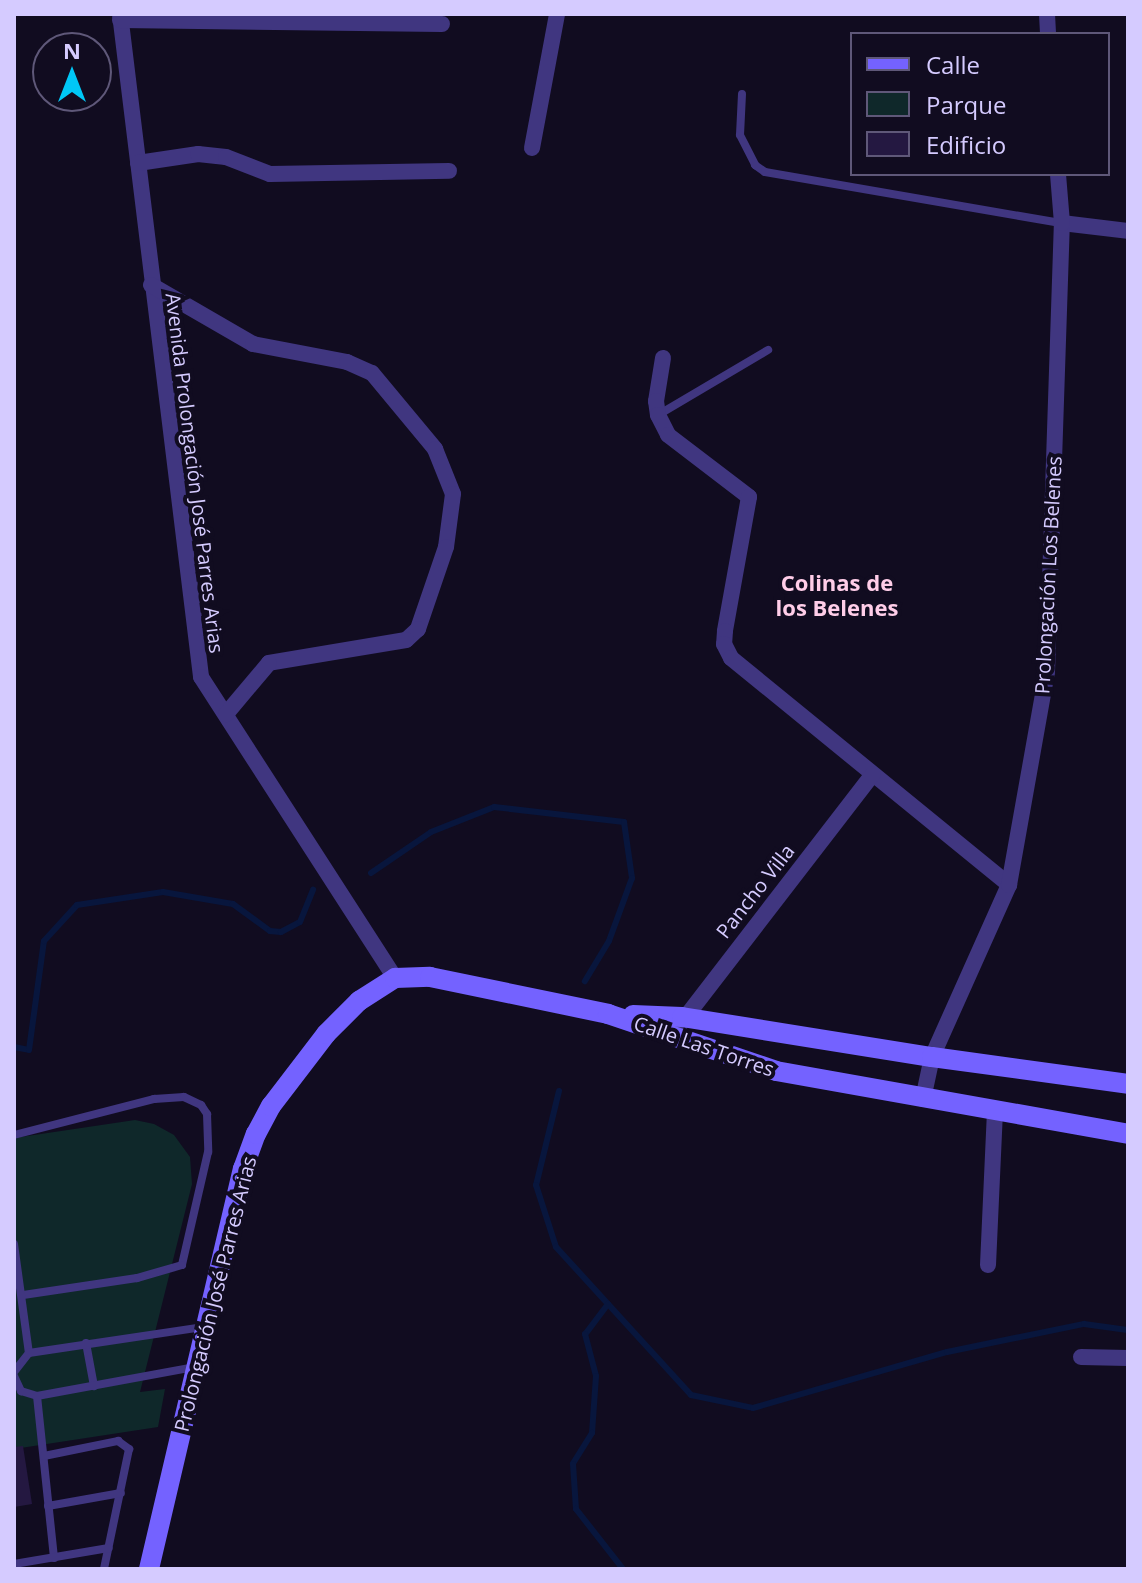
<!DOCTYPE html>
<html>
<head>
<meta charset="utf-8">
<style>
  body { margin:0 }
  #map { position:relative; width:1142px; height:1583px; overflow:hidden; background:#110c20; font-family:"Open Sans",sans-serif }
  div>[style] { position:absolute }
  .green>* { inset:0; background:#0f282a }
  .stream>* { height:6px; margin:-3px; padding:0 3px; transform-origin:3px; border-radius:3px; background:#08163d }
  .building>* { inset:0; background:#241841 }
  .service>* { height:8px; margin:-4px; padding:0 4px; transform-origin:4px; border-radius:4px; background:#403680 }
  .minor>* { height:16px; margin:-8px; padding:0 8px; transform-origin:8px; border-radius:8px; background:#403680 }
  .secondary>* { height:20px; margin:-10px; padding:0 10px; transform-origin:10px; border-radius:10px; background:#7462ff }
  span { translate:-50% -50%; white-space:nowrap; text-align:center; line-height:1.15; -webkit-text-stroke:8px #110c20; paint-order:stroke }
  .street-label { font-size:20px; color:#d5cbff }
  .neighbourhood-label { font-size:22px; color:#ffcde8; font-weight:700 }
  .frame { position:absolute; inset:0; border:16px solid #d5cbff; pointer-events:none }
  .legend { position:absolute; left:850px; top:32px; width:260px; height:144px; box-sizing:border-box; background:#110c20; border:2px solid #5f5879; margin:0; padding:10px 14px; list-style:none; font-size:24px; color:#d5cbff }
  .legend li { display:flex; align-items:center; gap:16px; height:40px }
  .legend b { width:40px; border:2px solid #5f5879 }
  .north { position:absolute; left:32px; top:32px; width:80px; height:80px; box-sizing:border-box; background:#110c20; border:2px solid #5f5879; border-radius:50%; rotate:0deg; font-size:22px; font-weight:700; line-height:32px; text-align:center; color:#d5cbff }
  .north::after { content:''; display:block; margin:auto; width:28px; height:36px; background:#00c7f6; clip-path:polygon(50% 0,100% 100%,50% 72%,0 100%) }
</style>
</head>
<body>
<div id="map">
  <div class="green">
    <i style="clip-path:polygon(135px 1120px,154px 1124px,174px 1135px,190px 1157px,192px 1184px,140px 1392px,165px 1389px,158px 1427px,14px 1449px,14px 1138px)"></i>
  </div>
  <div class="stream">
    <i style="left:371px;top:873px;width:73px;rotate:-34.3deg"></i>
    <i style="left:431px;top:832px;width:68px;rotate:-21.6deg"></i>
    <i style="left:494px;top:807px;width:131px;rotate:6.6deg"></i>
    <i style="left:624px;top:822px;width:57px;rotate:81.9deg"></i>
    <i style="left:632px;top:878px;width:67px;rotate:110.1deg"></i>
    <i style="left:609px;top:941px;width:47px;rotate:121deg"></i>
    <i style="left:14px;top:1047px;width:15px;rotate:11deg"></i>
    <i style="left:29px;top:1050px;width:110px;rotate:-82.2deg"></i>
    <i style="left:44px;top:941px;width:49px;rotate:-47.5deg"></i>
    <i style="left:77px;top:905px;width:87px;rotate:-8.6deg"></i>
    <i style="left:163px;top:892px;width:71px;rotate:9.7deg"></i>
    <i style="left:233px;top:904px;width:46px;rotate:36.1deg"></i>
    <i style="left:270px;top:931px;width:11px;rotate:5deg"></i>
    <i style="left:281px;top:932px;width:21px;rotate:-28deg"></i>
    <i style="left:300px;top:922px;width:35px;rotate:-68deg"></i>
    <i style="left:559px;top:1091px;width:97px;rotate:103.7deg"></i>
    <i style="left:536px;top:1185px;width:65px;rotate:72.1deg"></i>
    <i style="left:556px;top:1247px;width:200px;rotate:47.6deg"></i>
    <i style="left:691px;top:1395px;width:63px;rotate:11.8deg"></i>
    <i style="left:753px;top:1408px;width:202px;rotate:-16.1deg"></i>
    <i style="left:947px;top:1352px;width:140px;rotate:-11.6deg"></i>
    <i style="left:1084px;top:1324px;width:44px;rotate:7.8deg"></i>
    <i style="left:608px;top:1304px;width:38px;rotate:127deg"></i>
    <i style="left:585px;top:1334px;width:43px;rotate:75.3deg"></i>
    <i style="left:596px;top:1376px;width:57px;rotate:94deg"></i>
    <i style="left:592px;top:1433px;width:36px;rotate:122deg"></i>
    <i style="left:573px;top:1464px;width:45px;rotate:86.2deg"></i>
    <i style="left:576px;top:1509px;width:76px;rotate:51.9deg"></i>
  </div>
  <div class="building">
    <i style="clip-path:polygon(23px 1446px,32px 1504px,14px 1507px,14px 1447px)"></i>
  </div>
  <div class="service">
    <i style="left:742px;top:94px;width:41px;rotate:92.8deg"></i>
    <i style="left:740px;top:135px;width:34px;rotate:63deg"></i>
    <i style="left:755px;top:165px;width:12px;rotate:35deg"></i>
    <i style="left:765px;top:172px;width:300px;rotate:9.8deg"></i>
    <i style="left:658px;top:415px;width:128px;rotate:-30.6deg"></i>
    <i style="left:14px;top:1135px;width:145px;rotate:-14.4deg"></i>
    <i style="left:154px;top:1099px;width:30px;rotate:-4deg"></i>
    <i style="left:184px;top:1097px;width:19px;rotate:25deg"></i>
    <i style="left:201px;top:1105px;width:11px;rotate:56deg"></i>
    <i style="left:207px;top:1114px;width:38px;rotate:88deg"></i>
    <i style="left:208px;top:1152px;width:116px;rotate:103deg"></i>
    <i style="left:182px;top:1265px;width:47px;rotate:163.9deg"></i>
    <i style="left:137px;top:1278px;width:115px;rotate:171.5deg"></i>
    <i style="left:14px;top:1244px;width:110px;rotate:82.2deg"></i>
    <i style="left:86px;top:1343px;width:44px;rotate:79.5deg"></i>
    <i style="left:14px;top:1372px;width:24px;rotate:-52deg"></i>
    <i style="left:29px;top:1353px;width:177px;rotate:-8.5deg"></i>
    <i style="left:14px;top:1376px;width:17px;rotate:65deg"></i>
    <i style="left:21px;top:1391px;width:17px;rotate:17deg"></i>
    <i style="left:37px;top:1396px;width:161px;rotate:-10.4deg"></i>
    <i style="left:37px;top:1396px;width:163px;rotate:84deg"></i>
    <i style="left:44px;top:1456px;width:76px;rotate:-11.5deg"></i>
    <i style="left:118px;top:1441px;width:14px;rotate:36deg"></i>
    <i style="left:129px;top:1449px;width:123px;rotate:101.8deg"></i>
    <i style="left:48px;top:1506px;width:74px;rotate:-10.1deg"></i>
    <i style="left:14px;top:1564px;width:96px;rotate:-9.6deg"></i>
  </div>
  <div class="minor">
    <i style="left:120px;top:14px;width:668px;rotate:83.03deg"></i>
    <i style="left:201px;top:677px;width:358px;rotate:57.2deg"></i>
    <i style="left:1047px;top:14px;width:20px;rotate:87deg"></i>
    <i style="left:120px;top:20px;width:322px;rotate:0.7deg"></i>
    <i style="left:532px;top:148px;width:136px;rotate:-79.4deg"></i>
    <i style="left:138px;top:163px;width:61px;rotate:-8.5deg"></i>
    <i style="left:198px;top:154px;width:28px;rotate:6deg"></i>
    <i style="left:226px;top:157px;width:47px;rotate:21.1deg"></i>
    <i style="left:270px;top:174px;width:179px;rotate:-1deg"></i>
    <i style="left:1062px;top:223px;width:66px;rotate:6.9deg"></i>
    <i style="left:151px;top:285px;width:118px;rotate:30deg"></i>
    <i style="left:253px;top:344px;width:96px;rotate:10.8deg"></i>
    <i style="left:347px;top:362px;width:27px;rotate:24deg"></i>
    <i style="left:372px;top:373px;width:99px;rotate:50.3deg"></i>
    <i style="left:435px;top:449px;width:48px;rotate:68.2deg"></i>
    <i style="left:453px;top:494px;width:53px;rotate:97.5deg"></i>
    <i style="left:446px;top:547px;width:87px;rotate:108.9deg"></i>
    <i style="left:418px;top:629px;width:16px;rotate:137deg"></i>
    <i style="left:406px;top:640px;width:139px;rotate:170.5deg"></i>
    <i style="left:269px;top:663px;width:67px;rotate:130.1deg"></i>
    <i style="left:663px;top:358px;width:44px;rotate:99.2deg"></i>
    <i style="left:656px;top:401px;width:14px;rotate:82deg"></i>
    <i style="left:658px;top:415px;width:22px;rotate:63deg"></i>
    <i style="left:668px;top:435px;width:102px;rotate:37.4deg"></i>
    <i style="left:749px;top:497px;width:136px;rotate:100.2deg"></i>
    <i style="left:725px;top:631px;width:13px;rotate:94deg"></i>
    <i style="left:724px;top:644px;width:16px;rotate:63deg"></i>
    <i style="left:731px;top:658px;width:359px;rotate:39.2deg"></i>
    <i style="left:678px;top:1027px;width:319px;rotate:-52.4deg"></i>
    <i style="left:923px;top:1099px;width:43px;rotate:-77.9deg"></i>
    <i style="left:932px;top:1057px;width:188px;rotate:-65.9deg"></i>
    <i style="left:1009px;top:885px;width:216px;rotate:-79.9deg"></i>
    <i style="left:1047px;top:672px;width:449px;rotate:-88.1deg"></i>
    <i style="left:1062px;top:223px;width:49px;rotate:-94.7deg"></i>
    <i style="left:988px;top:1265px;width:152px;rotate:-87.4deg"></i>
    <i style="left:1081px;top:1357px;width:47px;rotate:1.2deg"></i>
  </div>
  <div class="secondary">
    <i style="left:633px;top:1015px;width:49px;rotate:2.3deg"></i>
    <i style="left:682px;top:1017px;width:253px;rotate:9.1deg"></i>
    <i style="left:932px;top:1057px;width:198px;rotate:7.8deg"></i>
    <i style="left:149px;top:1569px;width:411px;rotate:-76.8deg"></i>
    <i style="left:243px;top:1169px;width:37px;rotate:-70deg"></i>
    <i style="left:256px;top:1134px;width:32px;rotate:-62deg"></i>
    <i style="left:271px;top:1106px;width:91px;rotate:-52.6deg"></i>
    <i style="left:326px;top:1034px;width:47px;rotate:-45deg"></i>
    <i style="left:359px;top:1001px;width:43px;rotate:-32.6deg"></i>
    <i style="left:395px;top:978px;width:35px;rotate:-2deg"></i>
    <i style="left:430px;top:977px;width:182px;rotate:11.7deg"></i>
    <i style="left:608px;top:1014px;width:177px;rotate:18.7deg"></i>
    <i style="left:776px;top:1071px;width:358px;rotate:10.1deg"></i>
  </div>
  <div class="street-label">
    <span style="left:195px;top:473px;rotate:83deg">Avenida Prolongación José Parres Arias</span>
    <span style="left:1048px;top:575px;rotate:-87deg">Prolongación Los Belenes</span>
    <span style="left:755px;top:891px;rotate:-52deg">Pancho Villa</span>
    <span style="left:704px;top:1046px;rotate:19deg">Calle Las Torres</span>
    <span style="left:215px;top:1294px;rotate:-76deg">Prolongación José Parres Arias</span>
  </div>
  <div class="neighbourhood-label">
    <span style="left:837px;top:595px">Colinas de<br>los Belenes</span>
  </div>
  <div class="frame"></div>
  <ul class="legend">
  <li><b style="height:10px;background:#7462ff"></b>Calle</li>
  <li><b style="height:22px;background:#0f282a"></b>Parque</li>
  <li><b style="height:22px;background:#241841"></b>Edificio</li>
  </ul>
  <div class="north">N</div>
</div>
</body>
</html>
